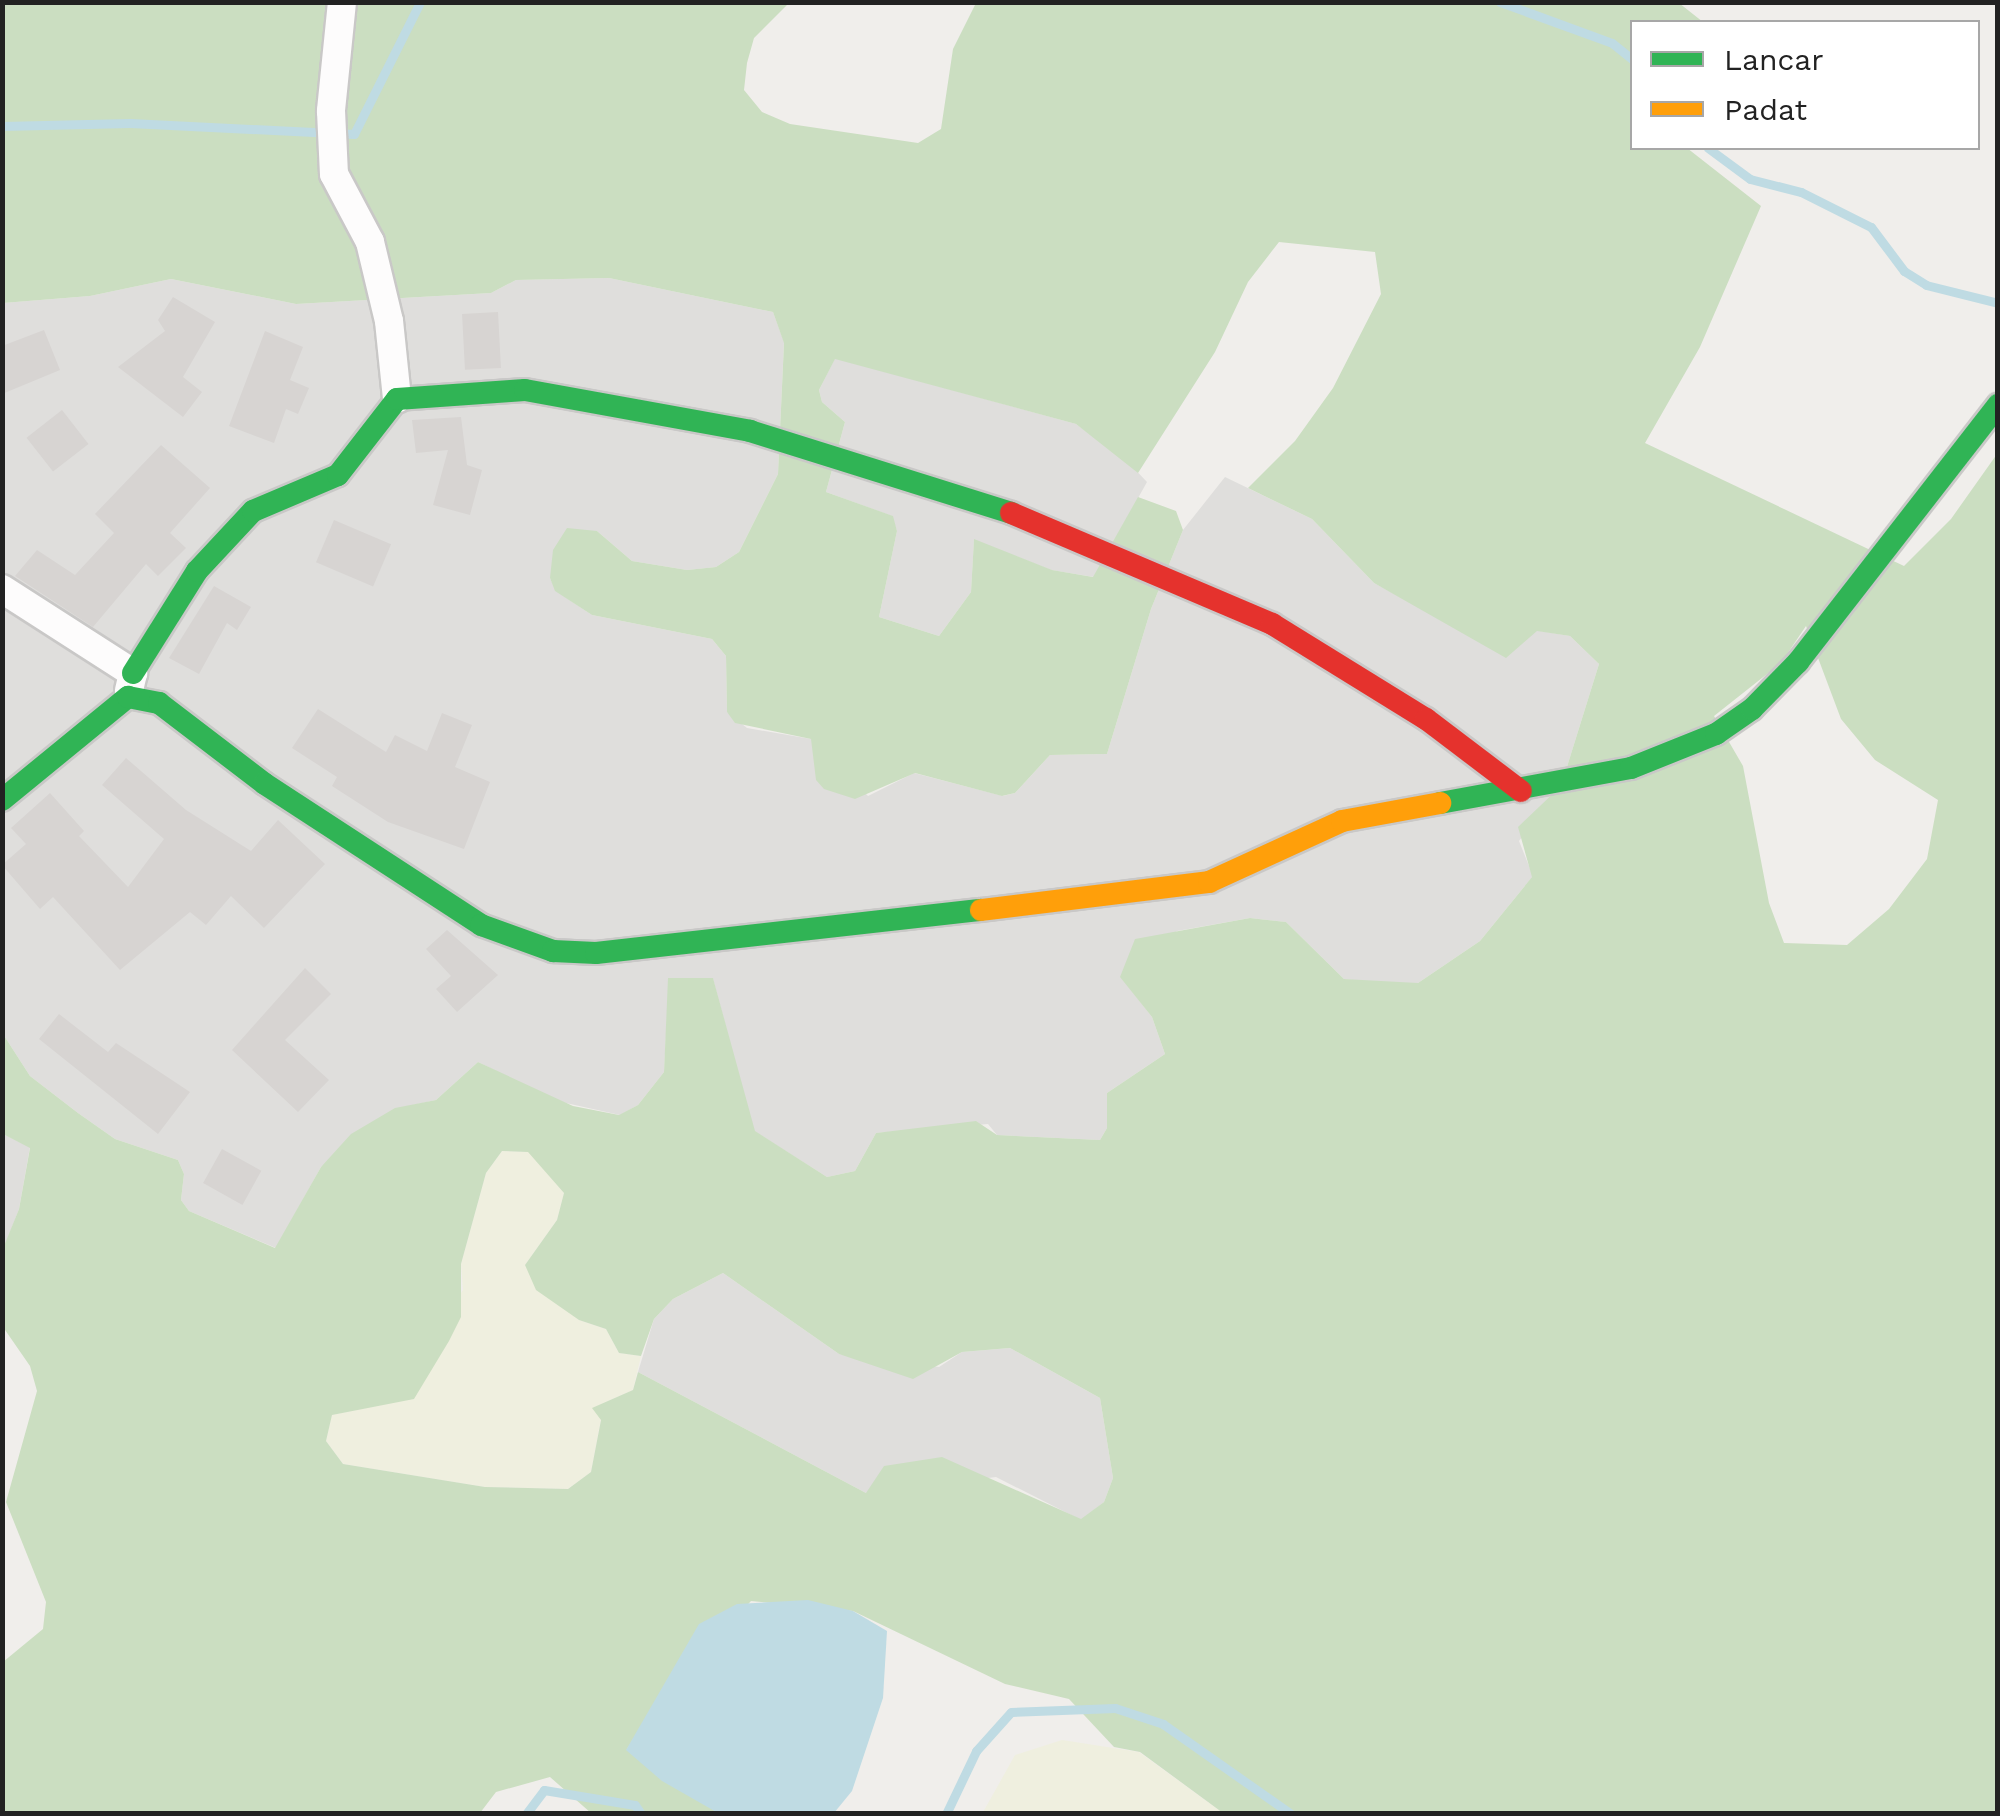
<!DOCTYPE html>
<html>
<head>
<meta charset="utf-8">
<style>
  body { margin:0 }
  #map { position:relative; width:2000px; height:1816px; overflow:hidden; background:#f0eeeb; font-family:"Work Sans",sans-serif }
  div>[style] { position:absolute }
  .residential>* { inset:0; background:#dfdedc }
  .farmland>* { inset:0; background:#efefdf }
  .forest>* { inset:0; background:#cbdec1 }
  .water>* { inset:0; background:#bfdbe3 }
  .stream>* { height:9px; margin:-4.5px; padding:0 4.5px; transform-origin:4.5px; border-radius:4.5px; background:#bfdbe3 }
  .building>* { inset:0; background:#d7d4d2; transform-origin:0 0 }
  .roads { filter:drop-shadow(2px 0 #c9c8c7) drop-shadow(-2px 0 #c9c8c7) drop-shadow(0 2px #c9c8c7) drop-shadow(0 -2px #c9c8c7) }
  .street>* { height:28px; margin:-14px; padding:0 14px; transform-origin:14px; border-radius:14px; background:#fdfcfc }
  .fast>* { height:22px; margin:-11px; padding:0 11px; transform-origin:11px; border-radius:11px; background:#30b455 }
  .slow>* { height:22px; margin:-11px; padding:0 11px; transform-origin:11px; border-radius:11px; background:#ff9f0a }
  .jam>* { height:22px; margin:-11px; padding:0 11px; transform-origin:11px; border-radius:11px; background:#e5322d }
  span { translate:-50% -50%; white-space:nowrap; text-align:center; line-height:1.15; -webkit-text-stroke:8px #fff; paint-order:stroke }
  .frame { position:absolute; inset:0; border:5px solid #222; pointer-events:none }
  .legend { position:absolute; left:1630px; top:20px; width:350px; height:130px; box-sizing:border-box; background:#fff; border:2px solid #a7a7a7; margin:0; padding:12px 18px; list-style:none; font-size:30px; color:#222 }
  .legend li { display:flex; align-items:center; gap:20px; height:50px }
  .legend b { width:50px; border:2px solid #a7a7a7 }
</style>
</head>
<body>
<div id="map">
  <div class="residential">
    <i style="clip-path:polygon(609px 278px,773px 312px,784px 342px,778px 474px,739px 552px,716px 567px,687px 570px,632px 561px,597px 531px,550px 578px,556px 591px,592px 615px,712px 639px,726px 656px,727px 712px,747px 728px,811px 739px,868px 796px,914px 773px,1003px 796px,1015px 793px,1050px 755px,1107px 754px,1151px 609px,1183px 530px,1225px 477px,1312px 519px,1374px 583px,1428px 612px,1570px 636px,1599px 664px,1561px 786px,1519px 841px,1533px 876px,1480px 941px,1418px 983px,1404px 986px,1344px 979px,1286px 922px,1250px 918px,1177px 931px,1121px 977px,1152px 1017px,1165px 1054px,1107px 1093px,1107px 1128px,1100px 1140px,997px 1135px,988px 1124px,876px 1133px,855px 1171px,827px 1177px,754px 1131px,713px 979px,669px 978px,664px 1072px,638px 1105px,620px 1115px,557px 1101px,478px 1062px,436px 1100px,395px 1109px,321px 1167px,276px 1248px,189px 1211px,181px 1200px,184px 1174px,178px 1160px,115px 1139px,78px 1113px,30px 1076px,3px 1034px,3px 303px,90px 296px,171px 279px,296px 304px,491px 293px,516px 280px)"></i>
    <i style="clip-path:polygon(835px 358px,1076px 424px,1127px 461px,1147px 482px,1094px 577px,1051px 570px,974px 540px,971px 592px,939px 636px,879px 617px,897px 531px,892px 516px,826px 492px,845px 422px,822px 402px,819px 390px)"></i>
    <i style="clip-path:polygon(3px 1134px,30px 1147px,19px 1209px,3px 1251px)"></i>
    <i style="clip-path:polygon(723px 1273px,839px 1354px,939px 1367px,962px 1352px,1010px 1348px,1100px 1398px,1113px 1478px,1104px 1502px,1081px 1520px,996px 1477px,866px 1493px,638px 1372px,654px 1319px,673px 1299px)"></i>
  </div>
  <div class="farmland">
    <i style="clip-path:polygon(502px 1151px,529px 1152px,564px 1193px,557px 1220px,525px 1265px,579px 1320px,606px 1329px,619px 1353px,641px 1356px,633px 1390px,604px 1403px,591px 1472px,568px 1489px,485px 1487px,343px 1464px,326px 1441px,332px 1415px,384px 1404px,463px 1290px,461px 1264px,486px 1173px)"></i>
    <i style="clip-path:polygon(1062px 1740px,1139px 1752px,1223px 1813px,982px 1814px,1015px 1755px)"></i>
  </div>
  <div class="forest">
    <i style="clip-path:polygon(evenodd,3px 3px,789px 3px,754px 38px,747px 63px,744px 90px,762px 112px,790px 124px,918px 143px,941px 129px,953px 49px,976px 3px,1679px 3px,1703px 22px,1632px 22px,1632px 148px,1687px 148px,1761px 206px,1700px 347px,1645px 443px,1904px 566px,1951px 519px,1997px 454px,1997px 1813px,1223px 1813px,1140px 1752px,1114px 1747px,1069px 1699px,1005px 1684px,853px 1611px,751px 1601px,650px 1712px,627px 1749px,718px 1813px,591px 1813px,550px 1777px,496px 1792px,480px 1813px,3px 1813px,3px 1662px,43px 1629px,46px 1602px,6px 1502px,37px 1391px,30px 1366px,3px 1327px,2px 1251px,19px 1209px,30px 1148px,3px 1134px,3px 1034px,30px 1076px,78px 1113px,115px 1139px,178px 1160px,184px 1174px,181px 1200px,189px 1211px,275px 1248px,321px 1167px,351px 1134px,395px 1108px,436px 1100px,478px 1062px,573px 1106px,619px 1115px,638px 1105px,664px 1072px,668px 978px,713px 978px,755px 1131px,827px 1177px,855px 1171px,876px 1133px,976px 1121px,997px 1135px,1100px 1140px,1107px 1128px,1107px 1093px,1165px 1054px,1152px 1017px,1120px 977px,1135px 939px,1250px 918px,1286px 922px,1344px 979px,1418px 983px,1480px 941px,1532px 877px,1518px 827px,1561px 786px,1599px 664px,1570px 636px,1537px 631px,1506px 658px,1374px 583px,1312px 519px,1248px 488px,1295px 441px,1333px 388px,1381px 294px,1375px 252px,1279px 242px,1248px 282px,1215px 352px,1138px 473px,1076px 424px,835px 359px,819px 390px,822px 402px,845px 422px,826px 492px,893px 516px,897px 531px,879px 617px,939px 636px,971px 592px,974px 539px,1052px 570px,1093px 577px,1138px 497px,1176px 511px,1183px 530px,1151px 609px,1107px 754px,1050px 755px,1015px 793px,1002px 796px,915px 773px,855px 799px,824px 789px,816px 780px,811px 739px,735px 723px,727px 712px,726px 656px,712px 639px,592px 615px,555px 591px,550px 578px,553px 550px,567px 528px,597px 531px,632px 561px,687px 570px,716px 567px,739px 552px,778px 474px,784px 343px,773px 312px,609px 278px,516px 280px,491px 293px,296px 304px,171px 279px,90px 296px,3px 303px,3px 3px,1806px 626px,1841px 719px,1875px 760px,1938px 800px,1927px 859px,1889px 909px,1847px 945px,1784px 943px,1769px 903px,1743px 766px,1714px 716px,1781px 663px,1806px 626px,3px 3px,502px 1151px,528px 1152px,564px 1193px,557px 1220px,525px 1265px,536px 1290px,579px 1320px,606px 1329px,619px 1353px,641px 1356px,654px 1319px,673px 1299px,723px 1273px,839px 1354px,913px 1379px,962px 1352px,1010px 1348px,1100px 1398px,1113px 1478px,1104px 1502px,1081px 1519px,942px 1457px,884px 1466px,866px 1493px,638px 1372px,633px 1390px,592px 1408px,601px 1420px,591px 1472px,568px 1489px,485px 1487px,343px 1464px,326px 1441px,332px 1415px,414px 1399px,449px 1341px,461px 1317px,461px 1264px,486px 1173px,502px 1151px)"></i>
  </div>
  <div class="water">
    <i style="clip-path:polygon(808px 1600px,853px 1611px,887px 1631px,883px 1698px,852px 1791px,834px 1813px,718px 1813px,662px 1781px,626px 1750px,699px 1624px,737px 1604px)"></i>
  </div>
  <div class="stream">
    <i style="left:1500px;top:2px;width:119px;rotate:20.1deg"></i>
    <i style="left:1612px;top:43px;width:26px;rotate:39deg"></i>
    <i style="left:2px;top:126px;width:128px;rotate:-1.3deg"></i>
    <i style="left:130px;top:123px;width:224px;rotate:2.8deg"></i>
    <i style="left:354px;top:134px;width:148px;rotate:-63.4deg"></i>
    <i style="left:1708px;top:148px;width:52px;rotate:36.4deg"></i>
    <i style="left:1750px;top:179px;width:53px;rotate:14.3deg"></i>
    <i style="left:1801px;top:192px;width:78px;rotate:26.6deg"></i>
    <i style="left:1871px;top:227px;width:55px;rotate:53.1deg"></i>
    <i style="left:1904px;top:271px;width:26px;rotate:32deg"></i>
    <i style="left:1926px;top:285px;width:74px;rotate:14deg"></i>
    <i style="left:526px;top:1814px;width:30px;rotate:-53deg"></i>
    <i style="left:544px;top:1790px;width:92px;rotate:9.4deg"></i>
    <i style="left:635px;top:1805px;width:11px;rotate:56deg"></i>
    <i style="left:946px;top:1814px;width:70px;rotate:-64.5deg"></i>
    <i style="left:976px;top:1751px;width:52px;rotate:-48.1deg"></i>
    <i style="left:1011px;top:1712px;width:104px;rotate:-2.2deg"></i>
    <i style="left:1115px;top:1708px;width:51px;rotate:18.4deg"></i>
    <i style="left:1163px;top:1724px;width:156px;rotate:35.1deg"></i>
  </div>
  <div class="building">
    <i style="clip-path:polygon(173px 297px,215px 322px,183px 377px,202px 392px,183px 417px,118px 367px,165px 331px,158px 320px)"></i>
    <i style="left:498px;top:312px;width:56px;height:36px;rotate:87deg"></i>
    <i style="clip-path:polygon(44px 330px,60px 370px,2px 394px,2px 346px)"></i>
    <i style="clip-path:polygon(265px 331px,303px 347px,290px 380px,309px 388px,298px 414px,286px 409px,274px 443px,229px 426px)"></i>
    <i style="left:62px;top:410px;width:43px;height:45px;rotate:52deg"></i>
    <i style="clip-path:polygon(461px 417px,467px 465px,482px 470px,470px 515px,433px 505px,448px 450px,416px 453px,412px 420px)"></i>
    <i style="clip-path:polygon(161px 445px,210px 488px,170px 533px,186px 548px,158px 576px,146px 564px,93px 627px,15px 576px,37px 550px,75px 575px,114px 533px,95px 514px)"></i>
    <i style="left:334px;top:520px;width:62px;height:46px;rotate:23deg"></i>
    <i style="clip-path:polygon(214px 586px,251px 607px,237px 630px,227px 623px,199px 674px,169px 658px)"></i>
    <i style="clip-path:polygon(318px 709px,386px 752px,395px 735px,427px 751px,442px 713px,472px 725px,455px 767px,490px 782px,464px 849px,388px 822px,332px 786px,337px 777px,292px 748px)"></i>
    <i style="clip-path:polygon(126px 758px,186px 810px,251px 851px,278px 820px,325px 864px,264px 928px,231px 896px,206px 925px,190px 912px,120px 970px,53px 897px,40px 909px,2px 865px,26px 844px,11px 828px,50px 793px,84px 831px,79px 836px,128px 887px,164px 839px,102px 785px)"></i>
    <i style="clip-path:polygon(447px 930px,498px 975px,457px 1012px,436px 989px,451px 976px,426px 949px)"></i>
    <i style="clip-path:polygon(305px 968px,331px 994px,285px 1040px,329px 1080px,298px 1112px,232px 1050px)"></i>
    <i style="clip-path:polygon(59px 1014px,108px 1052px,116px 1043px,190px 1092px,158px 1134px,39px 1039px)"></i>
    <i style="left:222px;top:1149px;width:45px;height:39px;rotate:29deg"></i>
  </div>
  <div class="roads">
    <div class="street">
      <i style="left:342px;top:2px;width:110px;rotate:95.8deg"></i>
      <i style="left:331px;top:111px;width:63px;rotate:87.3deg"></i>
      <i style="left:334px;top:174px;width:77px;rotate:62.1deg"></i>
      <i style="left:370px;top:242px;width:81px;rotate:76.5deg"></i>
      <i style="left:389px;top:321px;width:78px;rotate:84.1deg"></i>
      <i style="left:2px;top:589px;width:156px;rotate:32.7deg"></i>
      <i style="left:133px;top:673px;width:18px;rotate:103deg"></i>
    </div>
    <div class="fast">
      <i style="left:133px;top:673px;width:120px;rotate:-57.9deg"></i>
      <i style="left:197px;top:571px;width:82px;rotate:-47deg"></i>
      <i style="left:253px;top:511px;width:92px;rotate:-23deg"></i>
      <i style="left:338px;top:475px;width:96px;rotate:-52.2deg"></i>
      <i style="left:397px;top:399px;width:128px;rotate:-4deg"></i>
      <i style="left:525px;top:390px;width:229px;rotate:10.3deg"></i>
      <i style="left:750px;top:431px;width:274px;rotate:17.4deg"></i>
      <i style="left:2px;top:800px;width:163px;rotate:-39.3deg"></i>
      <i style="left:128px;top:697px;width:32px;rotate:11deg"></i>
      <i style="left:159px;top:703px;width:133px;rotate:37.4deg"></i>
      <i style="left:265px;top:784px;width:258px;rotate:33.1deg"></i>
      <i style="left:481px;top:925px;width:77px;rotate:19.9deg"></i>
      <i style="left:553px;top:951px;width:43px;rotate:2.7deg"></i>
      <i style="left:596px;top:953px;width:387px;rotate:-6.4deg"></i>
      <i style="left:1440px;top:803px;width:194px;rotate:-10.4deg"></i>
      <i style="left:1631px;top:768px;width:92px;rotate:-21.8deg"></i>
      <i style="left:1716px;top:734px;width:44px;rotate:-34.8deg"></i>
      <i style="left:1752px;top:709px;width:66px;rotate:-45.6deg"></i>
      <i style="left:1798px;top:662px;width:326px;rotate:-52.1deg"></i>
    </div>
    <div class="slow">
      <i style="left:981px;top:910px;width:230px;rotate:-7deg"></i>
      <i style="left:1209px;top:882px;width:146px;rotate:-24.6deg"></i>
      <i style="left:1342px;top:821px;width:100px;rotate:-10.4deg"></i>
    </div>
    <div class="jam">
      <i style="left:1011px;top:513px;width:284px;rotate:23deg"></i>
      <i style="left:1272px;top:624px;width:181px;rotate:31.7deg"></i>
      <i style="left:1426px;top:719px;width:119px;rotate:37.2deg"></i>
    </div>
  </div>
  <div class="frame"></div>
  <ul class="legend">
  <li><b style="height:12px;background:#30b455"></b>Lancar</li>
  <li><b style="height:12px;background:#ff9f0a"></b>Padat</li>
  </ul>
</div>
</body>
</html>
